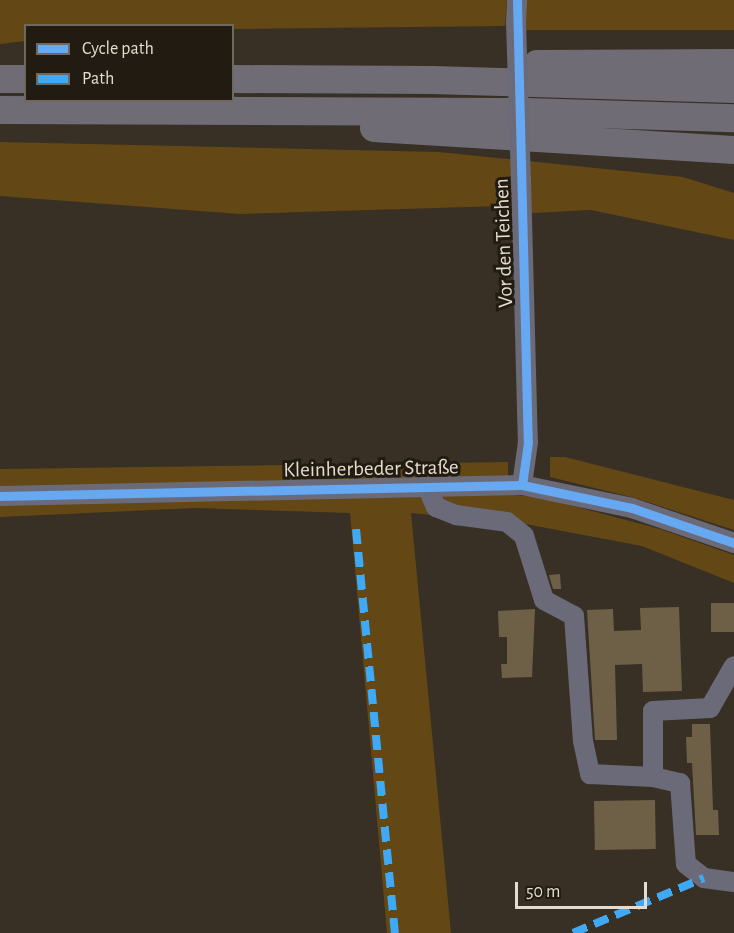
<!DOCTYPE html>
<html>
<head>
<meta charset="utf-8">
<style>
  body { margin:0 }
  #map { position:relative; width:734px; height:933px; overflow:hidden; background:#383024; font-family:"Alegreya Sans",sans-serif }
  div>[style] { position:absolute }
  .green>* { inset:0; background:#634715; transform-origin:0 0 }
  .building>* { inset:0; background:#6e6047; transform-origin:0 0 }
  .minor>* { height:20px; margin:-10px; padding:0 10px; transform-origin:10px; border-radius:10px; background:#6a6a78 }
  .highway>* { height:28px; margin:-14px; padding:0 14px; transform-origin:14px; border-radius:14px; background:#6f6c76 }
  .minor-bridge>* { height:20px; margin:-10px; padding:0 10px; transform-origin:10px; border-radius:10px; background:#6a6a78 }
  .quiet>* { height:8px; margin-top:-4px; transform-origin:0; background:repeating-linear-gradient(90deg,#3fa9f5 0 15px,transparent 0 23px) }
  .cycleway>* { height:9px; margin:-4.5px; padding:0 4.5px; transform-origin:4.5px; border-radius:4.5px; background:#66a8f1 }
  span { translate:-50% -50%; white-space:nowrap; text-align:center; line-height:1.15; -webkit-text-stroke:6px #211b11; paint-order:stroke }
  .street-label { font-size:21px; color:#e5dccf }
  .legend { position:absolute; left:24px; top:24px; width:210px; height:78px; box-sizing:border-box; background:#211b11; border:2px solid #6f685d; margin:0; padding:8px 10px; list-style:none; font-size:18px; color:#e5dccf }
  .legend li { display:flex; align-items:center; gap:12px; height:30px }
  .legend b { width:30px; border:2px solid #6f685d }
  .scale { position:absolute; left:515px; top:882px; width:132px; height:27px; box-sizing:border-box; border:3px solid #e5dccf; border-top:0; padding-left:8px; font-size:18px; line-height:21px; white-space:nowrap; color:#e5dccf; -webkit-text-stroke:4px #211b11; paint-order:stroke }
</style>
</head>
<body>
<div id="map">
  <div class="green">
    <i style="clip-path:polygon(0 0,507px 0,505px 26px,233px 29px,232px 26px,26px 26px,25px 41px,0 44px)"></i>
    <i style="left:523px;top:0;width:211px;height:30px"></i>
    <i style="clip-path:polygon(0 142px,439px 152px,683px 177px,734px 193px,734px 240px,591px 210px,533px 213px,501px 206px,240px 214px,0 196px)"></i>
    <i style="clip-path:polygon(550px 457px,565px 457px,734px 500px,734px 530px,635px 498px,550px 477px)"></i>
    <i style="clip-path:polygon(508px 462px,508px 494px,547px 499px,660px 529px,734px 555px,734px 583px,642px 546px,520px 523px,411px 513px,451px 933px,387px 933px,350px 513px,196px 508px,0 517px,0 469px)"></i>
  </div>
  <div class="building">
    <i style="clip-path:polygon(560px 574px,561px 589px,553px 589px,549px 575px)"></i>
    <i style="left:734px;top:603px;width:29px;height:23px;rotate:90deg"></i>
    <i style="clip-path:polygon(679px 607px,682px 691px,643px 692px,642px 664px,615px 665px,617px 740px,595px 740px,587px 610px,613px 609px,614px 631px,641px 630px,640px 608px)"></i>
    <i style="clip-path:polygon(535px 609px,532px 677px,502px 678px,501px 664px,507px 664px,507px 637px,499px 637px,498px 611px)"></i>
    <i style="clip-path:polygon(692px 724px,710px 724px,713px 810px,718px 810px,719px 835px,696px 835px,692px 763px,687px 763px,686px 737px,692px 737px)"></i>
    <i style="left:655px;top:800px;width:49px;height:61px;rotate:89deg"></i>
  </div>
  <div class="minor">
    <i style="left:516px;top:22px;width:22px;rotate:-87deg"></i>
    <i style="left:521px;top:180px;width:262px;rotate:88.5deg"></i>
    <i style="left:528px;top:442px;width:43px;rotate:97.9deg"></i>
    <i style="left:427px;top:486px;width:23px;rotate:67deg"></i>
    <i style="left:436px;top:507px;width:22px;rotate:22deg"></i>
    <i style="left:456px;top:515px;width:51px;rotate:7.8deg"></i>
    <i style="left:507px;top:522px;width:22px;rotate:39deg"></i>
    <i style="left:524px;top:536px;width:67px;rotate:72.6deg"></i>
    <i style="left:544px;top:600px;width:34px;rotate:28deg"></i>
    <i style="left:574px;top:616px;width:125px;rotate:85.9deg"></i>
    <i style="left:583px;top:741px;width:34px;rotate:78deg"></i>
    <i style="left:590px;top:774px;width:63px;rotate:2.7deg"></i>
    <i style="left:653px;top:777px;width:28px;rotate:13deg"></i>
    <i style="left:680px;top:783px;width:81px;rotate:85.8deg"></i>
    <i style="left:686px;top:864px;width:23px;rotate:38deg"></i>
    <i style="left:704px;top:878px;width:30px;rotate:8deg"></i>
    <i style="left:0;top:496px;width:522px;rotate:-1.21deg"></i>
    <i style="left:522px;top:485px;width:112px;rotate:11.8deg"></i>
    <i style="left:632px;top:508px;width:108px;rotate:18.9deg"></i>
    <i style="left:653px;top:777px;width:66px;rotate:-90deg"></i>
    <i style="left:653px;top:711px;width:57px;rotate:-3deg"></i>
    <i style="left:710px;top:708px;width:48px;rotate:-60.3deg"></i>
  </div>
  <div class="highway">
    <i style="left:537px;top:64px;width:197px;rotate:-0.3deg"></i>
    <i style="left:0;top:79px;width:26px"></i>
    <i style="left:232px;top:79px;width:200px;rotate:0.3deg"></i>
    <i style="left:432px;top:80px;width:302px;rotate:1.7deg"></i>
    <i style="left:0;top:110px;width:527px;rotate:0.22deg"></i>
    <i style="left:527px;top:112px;width:207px;rotate:1.7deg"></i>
    <i style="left:374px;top:128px;width:361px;rotate:3.5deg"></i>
  </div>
  <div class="minor-bridge">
    <i style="left:516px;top:22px;width:158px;rotate:88.2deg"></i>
  </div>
  <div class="quiet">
    <i style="left:356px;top:529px;width:406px;rotate:84.5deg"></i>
    <i style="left:573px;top:933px;width:142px;rotate:-22.8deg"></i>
  </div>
  <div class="cycleway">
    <i style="left:517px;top:0;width:442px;rotate:88.6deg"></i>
    <i style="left:528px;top:442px;width:43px;rotate:97.9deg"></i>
    <i style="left:0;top:496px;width:522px;rotate:-1.21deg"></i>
    <i style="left:522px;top:485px;width:112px;rotate:11.8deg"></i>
    <i style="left:632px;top:508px;width:108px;rotate:18.9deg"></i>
  </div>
  <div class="street-label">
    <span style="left:504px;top:243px;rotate:-92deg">Vor den Teichen</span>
    <span style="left:371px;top:469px;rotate:-1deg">Kleinherbeder Straße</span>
  </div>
  <ul class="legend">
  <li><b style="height:8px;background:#66a8f1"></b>Cycle path</li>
  <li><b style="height:8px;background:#3fa9f5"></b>Path</li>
  </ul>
  <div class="scale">50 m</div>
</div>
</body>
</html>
